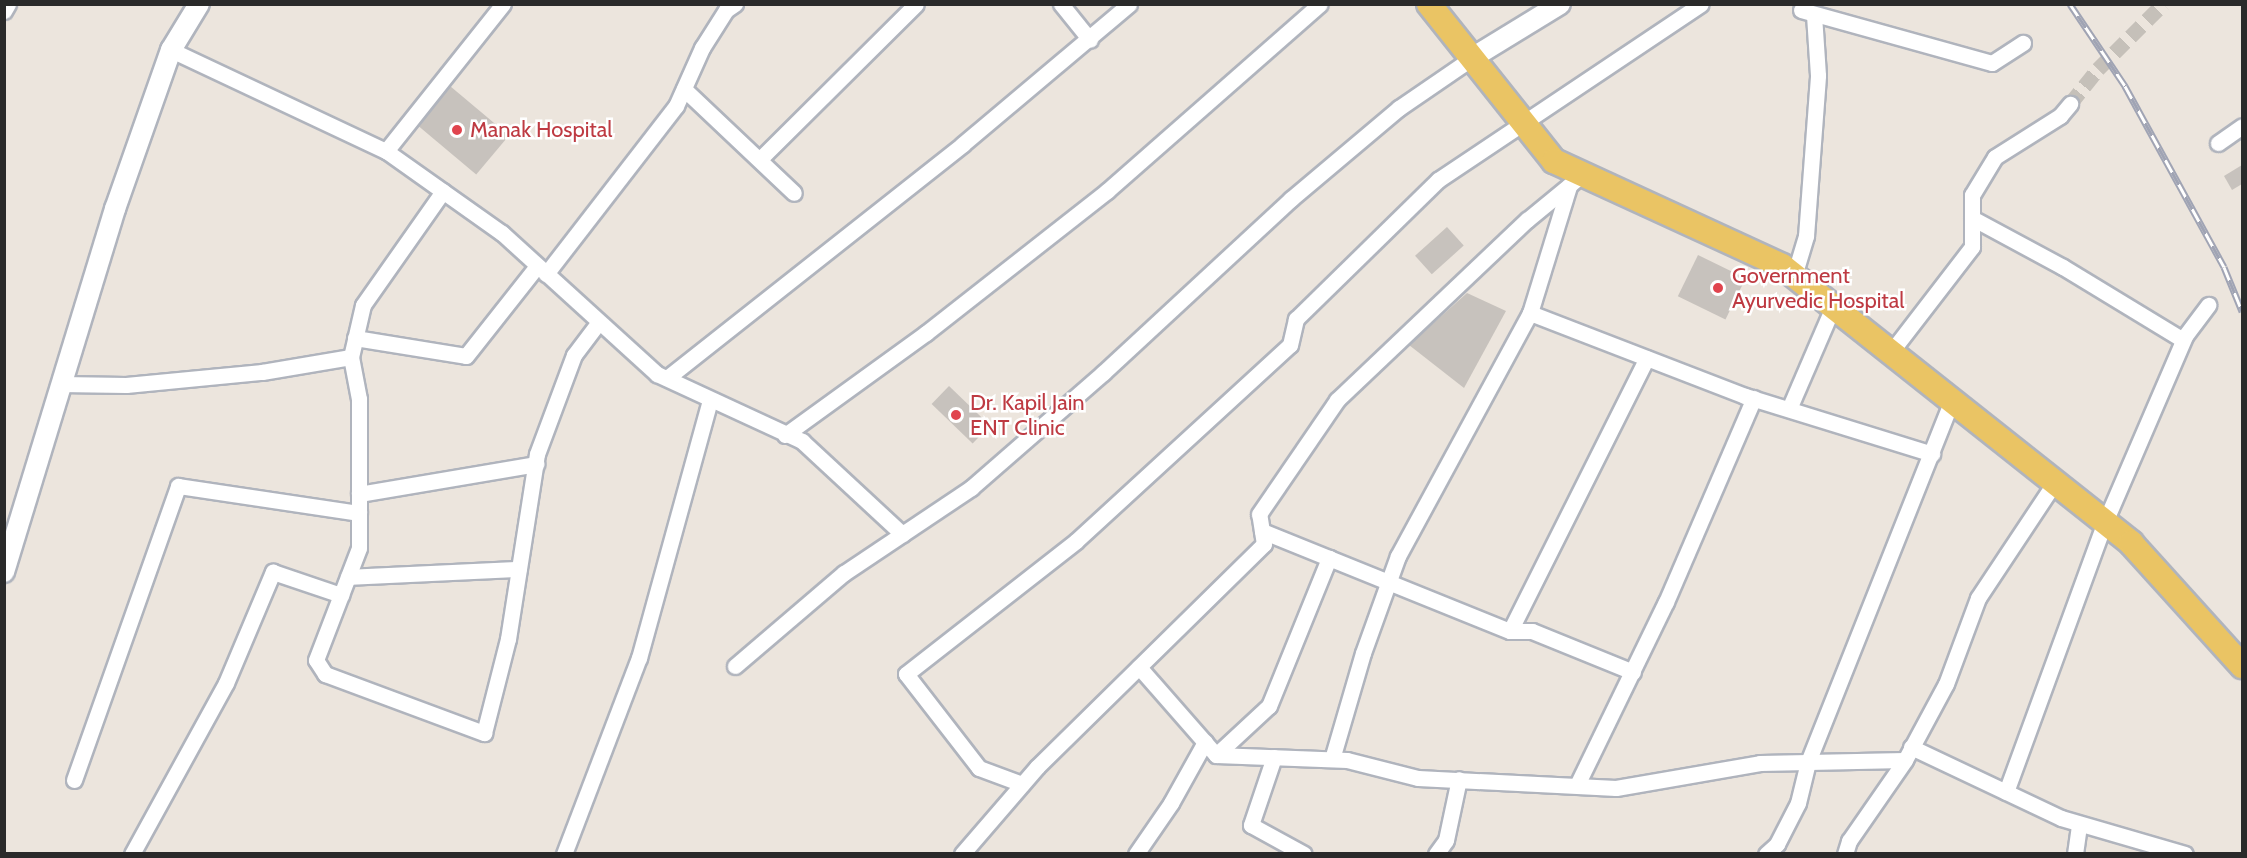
<!DOCTYPE html>
<html>
<head>
<meta charset="utf-8">
<style>
  body { margin:0 }
  #map { position:relative; width:2247px; height:858px; overflow:hidden; background:#ece5dd; font-family:Cabin,sans-serif }
  div>[style] { position:absolute }
  .building>* { inset:0; background:#c7c2bd; transform-origin:0 0 }
  .minor-tunnel>* { height:15px; margin-top:-7.5px; transform-origin:0; background:repeating-linear-gradient(90deg,#c5c0b9 0 15px,transparent 0 23px) }
  .roads { filter:drop-shadow(2px 0 #b0b4bd) drop-shadow(-2px 0 #b0b4bd) drop-shadow(0 2px #b0b4bd) drop-shadow(0 -2px #b0b4bd) }
  .minor>* { height:15px; margin:-7.5px; padding:0 7.5px; transform-origin:7.5px; border-radius:7.5px; background:#fff }
  .tertiary>* { height:20px; margin:-10px; padding:0 10px; transform-origin:10px; border-radius:10px; background:#fff }
  .primary>* { height:24px; margin:-12px; padding:0 12px; transform-origin:12px; border-radius:12px; background:#eac464 }
  .rail>* { height:7px; margin-top:-3.5px; transform-origin:0; background:repeating-linear-gradient(90deg,#fff 0 14px,#a0a4b4 0 28px); box-sizing:border-box; border-block:2px solid #a0a4b4 }
  .dots>* { width:16px; height:16px; translate:-50% -50%; box-sizing:border-box; border:3px solid #fff; border-radius:50% }
  span { translate:-50% -50%; white-space:nowrap; text-align:center; line-height:1.15; -webkit-text-stroke:5px #fff; paint-order:stroke }
  .health-label { font-size:22px; color:#be3a42 }
  .left { translate:0 -50%; text-align:left }
  .frame { position:absolute; inset:0; border:6px solid #2a2a2a; pointer-events:none }
</style>
</head>
<body>
<div id="map">
  <div class="building">
    <i style="left:450px;top:86px;width:77px;height:51px;rotate:40deg"></i>
    <i style="clip-path:polygon(2242px 165px,2242px 184px,2232px 190px,2224px 176px)"></i>
    <i style="left:1447px;top:227px;width:25px;height:43px;rotate:48deg"></i>
    <i style="left:1698px;top:255px;width:53px;height:46px;rotate:26deg"></i>
    <i style="clip-path:polygon(1467px 293px,1506px 311px,1464px 388px,1409px 345px)"></i>
    <i style="left:949px;top:386px;width:57px;height:25px;rotate:44deg"></i>
  </div>
  <div class="minor-tunnel">
    <i style="left:2070px;top:104px;width:45px;rotate:-51.3deg"></i>
    <i style="left:2098px;top:69px;width:92px;rotate:-45deg"></i>
  </div>
  <div class="roads">
    <div class="minor">
      <i style="left:1061px;top:4px;width:46px;rotate:51.1deg"></i>
      <i style="left:1801px;top:10px;width:198px;rotate:15.5deg"></i>
      <i style="left:1992px;top:63px;width:37px;rotate:-33deg"></i>
      <i style="left:4px;top:11px;width:8px;rotate:-60deg"></i>
      <i style="left:171px;top:50px;width:238px;rotate:25.2deg"></i>
      <i style="left:386px;top:151px;width:142px;rotate:35.3deg"></i>
      <i style="left:502px;top:233px;width:210px;rotate:42.3deg"></i>
      <i style="left:657px;top:374px;width:160px;rotate:24.8deg"></i>
      <i style="left:802px;top:441px;width:137px;rotate:42.9deg"></i>
      <i style="left:684px;top:89px;width:151px;rotate:43.4deg"></i>
      <i style="left:2218px;top:143px;width:29px;rotate:-35deg"></i>
      <i style="left:386px;top:151px;width:188px;rotate:-51.5deg"></i>
      <i style="left:761px;top:158px;width:218px;rotate:-44.8deg"></i>
      <i style="left:1972px;top:218px;width:103px;rotate:28.3deg"></i>
      <i style="left:2063px;top:267px;width:140px;rotate:31.3deg"></i>
      <i style="left:546px;top:274px;width:212px;rotate:-52.3deg"></i>
      <i style="left:676px;top:106px;width:64px;rotate:-65.9deg"></i>
      <i style="left:702px;top:48px;width:45px;rotate:-57.7deg"></i>
      <i style="left:726px;top:10px;width:11px;rotate:-34deg"></i>
      <i style="left:1794px;top:276px;width:42px;rotate:-73.3deg"></i>
      <i style="left:1806px;top:236px;width:161px;rotate:-85.7deg"></i>
      <i style="left:1818px;top:75px;width:61px;rotate:-93.8deg"></i>
      <i style="left:1530px;top:313px;width:230px;rotate:21.1deg"></i>
      <i style="left:1745px;top:396px;width:196px;rotate:17.2deg"></i>
      <i style="left:355px;top:338px;width:112px;rotate:9.2deg"></i>
      <i style="left:466px;top:356px;width:115px;rotate:-51.7deg"></i>
      <i style="left:1891px;top:352px;width:133px;rotate:-52.4deg"></i>
      <i style="left:1972px;top:247px;width:52px;rotate:-90deg"></i>
      <i style="left:1972px;top:195px;width:44px;rotate:-58.8deg"></i>
      <i style="left:1995px;top:157px;width:77px;rotate:-32.2deg"></i>
      <i style="left:2060px;top:116px;width:16px;rotate:-50deg"></i>
      <i style="left:351px;top:357px;width:43px;rotate:79.2deg"></i>
      <i style="left:359px;top:399px;width:149px;rotate:90deg"></i>
      <i style="left:359px;top:548px;width:120px;rotate:111deg"></i>
      <i style="left:316px;top:660px;width:17px;rotate:57deg"></i>
      <i style="left:325px;top:674px;width:170px;rotate:20.4deg"></i>
      <i style="left:484px;top:733px;width:97px;rotate:-75.7deg"></i>
      <i style="left:508px;top:639px;width:187px;rotate:-81.1deg"></i>
      <i style="left:537px;top:454px;width:106px;rotate:-69.5deg"></i>
      <i style="left:574px;top:355px;width:41px;rotate:-52.9deg"></i>
      <i style="left:667px;top:378px;width:377px;rotate:-38.3deg"></i>
      <i style="left:963px;top:144px;width:217px;rotate:-40.1deg"></i>
      <i style="left:60px;top:384px;width:66px;rotate:0.9deg"></i>
      <i style="left:126px;top:385px;width:137px;rotate:-5.5deg"></i>
      <i style="left:262px;top:372px;width:90px;rotate:-9.6deg"></i>
      <i style="left:351px;top:357px;width:53px;rotate:-77deg"></i>
      <i style="left:363px;top:305px;width:139px;rotate:-54.9deg"></i>
      <i style="left:1789px;top:409px;width:111px;rotate:-66.7deg"></i>
      <i style="left:785px;top:435px;width:174px;rotate:-35.9deg"></i>
      <i style="left:926px;top:333px;width:230px;rotate:-38.1deg"></i>
      <i style="left:1107px;top:191px;width:283px;rotate:-41.3deg"></i>
      <i style="left:359px;top:494px;width:180px;rotate:-9.6deg"></i>
      <i style="left:1262px;top:531px;width:267px;rotate:22deg"></i>
      <i style="left:1510px;top:631px;width:22px"></i>
      <i style="left:1532px;top:631px;width:109px;rotate:22.1deg"></i>
      <i style="left:348px;top:577px;width:171px;rotate:-2.7deg"></i>
      <i style="left:1510px;top:631px;width:305px;rotate:-63.4deg"></i>
      <i style="left:735px;top:666px;width:143px;rotate:-40.5deg"></i>
      <i style="left:844px;top:573px;width:153px;rotate:-33.8deg"></i>
      <i style="left:971px;top:488px;width:175px;rotate:-41.1deg"></i>
      <i style="left:1103px;top:373px;width:256px;rotate:-42.8deg"></i>
      <i style="left:1291px;top:199px;width:141px;rotate:-40.1deg"></i>
      <i style="left:1399px;top:108px;width:88px;rotate:-34.4deg"></i>
      <i style="left:1139px;top:667px;width:117px;rotate:48.8deg"></i>
      <i style="left:1216px;top:755px;width:131px;rotate:2.2deg"></i>
      <i style="left:1347px;top:760px;width:73px;rotate:14.2deg"></i>
      <i style="left:1418px;top:778px;width:198px;rotate:2.9deg"></i>
      <i style="left:1616px;top:788px;width:146px;rotate:-9.8deg"></i>
      <i style="left:1760px;top:763px;width:145px;rotate:-1.2deg"></i>
      <i style="left:1905px;top:760px;width:86px;rotate:-61.7deg"></i>
      <i style="left:1946px;top:684px;width:92px;rotate:-69.6deg"></i>
      <i style="left:1978px;top:598px;width:139px;rotate:-56.4deg"></i>
      <i style="left:1911px;top:747px;width:166px;rotate:25.3deg"></i>
      <i style="left:2061px;top:818px;width:129px;rotate:16.2deg"></i>
      <i style="left:1216px;top:755px;width:72px;rotate:-42.8deg"></i>
      <i style="left:1269px;top:706px;width:160px;rotate:-67.9deg"></i>
      <i style="left:1274px;top:757px;width:72px;rotate:108.7deg"></i>
      <i style="left:1251px;top:825px;width:60px;rotate:28.7deg"></i>
      <i style="left:1332px;top:759px;width:110px;rotate:-73.7deg"></i>
      <i style="left:1363px;top:653px;width:103px;rotate:-70.2deg"></i>
      <i style="left:1398px;top:556px;width:277px;rotate:-61.5deg"></i>
      <i style="left:1530px;top:313px;width:133px;rotate:-72.9deg"></i>
      <i style="left:74px;top:780px;width:312px;rotate:-70.5deg"></i>
      <i style="left:178px;top:486px;width:183px;rotate:8.5deg"></i>
      <i style="left:1022px;top:784px;width:46px;rotate:-159.6deg"></i>
      <i style="left:979px;top:768px;width:119px;rotate:-127.8deg"></i>
      <i style="left:906px;top:674px;width:216px;rotate:-38deg"></i>
      <i style="left:1076px;top:541px;width:290px;rotate:-42.5deg"></i>
      <i style="left:1290px;top:345px;width:27px;rotate:-77deg"></i>
      <i style="left:1296px;top:319px;width:199px;rotate:-44.4deg"></i>
      <i style="left:1438px;top:180px;width:316px;rotate:-33.8deg"></i>
      <i style="left:1577px;top:785px;width:203px;rotate:-64.1deg"></i>
      <i style="left:1666px;top:602px;width:222px;rotate:-66.7deg"></i>
      <i style="left:2006px;top:792px;width:288px;rotate:-69.9deg"></i>
      <i style="left:2105px;top:522px;width:202px;rotate:-66.7deg"></i>
      <i style="left:2185px;top:336px;width:39px;rotate:-53deg"></i>
      <i style="left:132px;top:854px;width:195px;rotate:-61.2deg"></i>
      <i style="left:226px;top:683px;width:121px;rotate:-67.1deg"></i>
      <i style="left:273px;top:572px;width:72px;rotate:18.7deg"></i>
      <i style="left:564px;top:854px;width:210px;rotate:-69.1deg"></i>
      <i style="left:639px;top:658px;width:267px;rotate:-74.6deg"></i>
      <i style="left:962px;top:854px;width:115px;rotate:-49.2deg"></i>
      <i style="left:1037px;top:767px;width:318px;rotate:-44.5deg"></i>
      <i style="left:1264px;top:544px;width:30px;rotate:-99deg"></i>
      <i style="left:1259px;top:514px;width:138px;rotate:-55.6deg"></i>
      <i style="left:1337px;top:400px;width:262px;rotate:-43.5deg"></i>
      <i style="left:1527px;top:220px;width:72px;rotate:-39.4deg"></i>
      <i style="left:1136px;top:854px;width:62px;rotate:-55.5deg"></i>
      <i style="left:1171px;top:803px;width:70px;rotate:-60.9deg"></i>
      <i style="left:1436px;top:854px;width:17px;rotate:-54deg"></i>
      <i style="left:1446px;top:840px;width:62px;rotate:-78deg"></i>
      <i style="left:1766px;top:854px;width:15px;rotate:-42deg"></i>
      <i style="left:1777px;top:844px;width:46px;rotate:-62.9deg"></i>
      <i style="left:1798px;top:803px;width:42px;rotate:-76.3deg"></i>
      <i style="left:1808px;top:762px;width:389px;rotate:-68.3deg"></i>
      <i style="left:1845px;top:854px;width:14px;rotate:-73deg"></i>
      <i style="left:1849px;top:841px;width:98px;rotate:-55.3deg"></i>
      <i style="left:2075px;top:854px;width:30px;rotate:-82deg"></i>
    </div>
    <div class="tertiary">
      <i style="left:1472px;top:58px;width:103px;rotate:-31.5deg"></i>
      <i style="left:4px;top:572px;width:380px;rotate:-73deg"></i>
      <i style="left:115px;top:209px;width:169px;rotate:-70.6deg"></i>
      <i style="left:171px;top:50px;width:54px;rotate:-58.7deg"></i>
    </div>
    <div class="primary">
      <i style="left:1429px;top:4px;width:201px;rotate:51.5deg"></i>
      <i style="left:1554px;top:161px;width:251px;rotate:24.7deg"></i>
      <i style="left:1782px;top:266px;width:446px;rotate:38.4deg"></i>
      <i style="left:2131px;top:543px;width:166px;rotate:47.9deg"></i>
    </div>
  </div>
  <div class="rail">
    <i style="left:2070px;top:4px;width:99px;rotate:56.1deg"></i>
    <i style="left:2125px;top:86px;width:206px;rotate:61.3deg"></i>
    <i style="left:2224px;top:267px;width:48px;rotate:67.8deg"></i>
  </div>
  <div class="dots">
    <i style="left:457px;top:130px;background:#e0444e"></i>
    <i style="left:1718px;top:288px;background:#e0444e"></i>
    <i style="left:956px;top:415px;background:#e0444e"></i>
  </div>
  <div class="health-label">
    <span class="left" style="left:470px;top:130px">Manak Hospital</span>
    <span class="left" style="left:1732px;top:288px">Government<br>Ayurvedic Hospital</span>
    <span class="left" style="left:970px;top:415px">Dr. Kapil Jain<br>ENT Clinic</span>
  </div>
  <div class="frame"></div>
</div>
</body>
</html>
